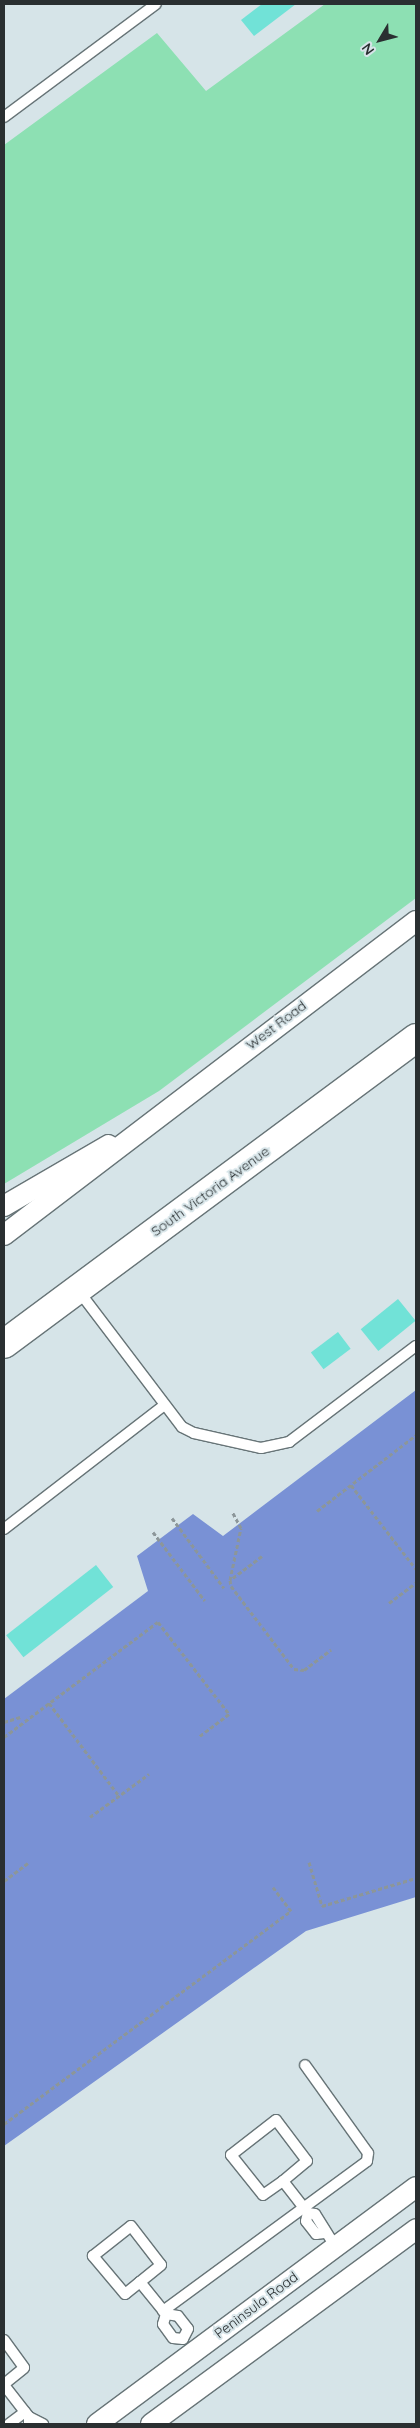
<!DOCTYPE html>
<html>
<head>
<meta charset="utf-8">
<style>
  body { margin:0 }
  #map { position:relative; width:420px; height:2428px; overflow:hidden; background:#d6e4e8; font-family:Quicksand,sans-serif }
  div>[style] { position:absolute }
  .green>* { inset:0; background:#8de0b3 }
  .water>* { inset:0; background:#7991d5 }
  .building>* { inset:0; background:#71e2d7; transform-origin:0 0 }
  .path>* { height:3px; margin-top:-1.5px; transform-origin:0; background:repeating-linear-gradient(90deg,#8c9699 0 4px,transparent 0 6.5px) }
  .roads { filter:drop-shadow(1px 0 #677477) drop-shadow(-1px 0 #677477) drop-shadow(0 1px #677477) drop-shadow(0 -1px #677477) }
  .lane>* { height:10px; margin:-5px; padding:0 5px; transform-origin:5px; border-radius:5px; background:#fff }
  .street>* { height:20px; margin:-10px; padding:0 10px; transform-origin:10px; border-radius:10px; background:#fff }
  .secondary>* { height:28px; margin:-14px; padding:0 14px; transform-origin:14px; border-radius:14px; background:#fff }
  span { translate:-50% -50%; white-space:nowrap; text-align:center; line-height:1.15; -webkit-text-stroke:4px #d6e4e8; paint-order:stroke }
  .street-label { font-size:14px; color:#2a2f31 }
  .frame { position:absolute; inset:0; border:5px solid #2a2f31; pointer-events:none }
  .north { position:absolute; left:355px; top:15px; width:50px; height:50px; -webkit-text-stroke:4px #d6e4e8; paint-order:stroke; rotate:233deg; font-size:14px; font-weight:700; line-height:20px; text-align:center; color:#2a2f31 }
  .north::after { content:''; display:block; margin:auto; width:18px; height:22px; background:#2a2f31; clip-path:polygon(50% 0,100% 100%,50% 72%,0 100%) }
</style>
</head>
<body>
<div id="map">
  <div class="green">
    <i style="clip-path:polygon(325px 4px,416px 4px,416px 898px,159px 1091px,4px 1184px,4px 145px,157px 33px,206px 91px)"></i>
  </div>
  <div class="water">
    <i style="clip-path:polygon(416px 1390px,416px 1897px,306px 1931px,4px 2146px,4px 1699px,148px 1591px,137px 1556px,193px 1514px,223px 1536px)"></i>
  </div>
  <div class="building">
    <i style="clip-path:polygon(262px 4px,296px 4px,254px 36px,241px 20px)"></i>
    <i style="left:398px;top:1299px;width:28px;height:48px;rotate:51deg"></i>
    <i style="left:338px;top:1332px;width:21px;height:34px;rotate:53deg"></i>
    <i style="left:96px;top:1565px;width:28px;height:114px;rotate:52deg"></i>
  </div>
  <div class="path">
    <i style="left:351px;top:1485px;width:106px;rotate:52.3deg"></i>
    <i style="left:317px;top:1511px;width:125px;rotate:-37.5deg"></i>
    <i style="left:172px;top:1518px;width:87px;rotate:53.4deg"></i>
    <i style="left:153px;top:1532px;width:86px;rotate:53deg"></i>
    <i style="left:262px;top:1556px;width:40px;rotate:143deg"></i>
    <i style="left:230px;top:1580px;width:6px;rotate:81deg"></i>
    <i style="left:231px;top:1586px;width:104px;rotate:52.8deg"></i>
    <i style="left:294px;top:1669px;width:10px;rotate:6deg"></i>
    <i style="left:304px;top:1670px;width:34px;rotate:-37deg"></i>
    <i style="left:230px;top:1580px;width:53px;rotate:-78.1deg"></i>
    <i style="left:241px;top:1528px;width:19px;rotate:-118deg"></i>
    <i style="left:389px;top:1603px;width:34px;rotate:-37deg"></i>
    <i style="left:49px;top:1703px;width:116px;rotate:53deg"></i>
    <i style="left:4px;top:1722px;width:17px;rotate:-17deg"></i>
    <i style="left:4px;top:1737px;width:192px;rotate:-36.8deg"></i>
    <i style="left:158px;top:1622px;width:116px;rotate:52.3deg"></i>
    <i style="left:229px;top:1714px;width:38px;rotate:143deg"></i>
    <i style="left:90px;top:1817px;width:73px;rotate:-36.1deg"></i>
    <i style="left:309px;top:1862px;width:46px;rotate:73.5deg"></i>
    <i style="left:322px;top:1906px;width:98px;rotate:-16.6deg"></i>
    <i style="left:4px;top:1881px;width:30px;rotate:-37deg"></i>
    <i style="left:4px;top:2124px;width:357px;rotate:-36.6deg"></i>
    <i style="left:291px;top:1911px;width:30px;rotate:-127deg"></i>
  </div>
  <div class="roads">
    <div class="lane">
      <i style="left:4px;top:117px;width:189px;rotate:-36.6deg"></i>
      <i style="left:78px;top:1290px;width:172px;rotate:52.8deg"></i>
      <i style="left:182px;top:1427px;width:13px;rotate:27deg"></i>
      <i style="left:194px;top:1433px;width:69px;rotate:12.6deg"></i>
      <i style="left:261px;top:1448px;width:29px;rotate:-12deg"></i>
      <i style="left:289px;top:1442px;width:159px;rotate:-37.1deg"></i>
      <i style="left:4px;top:1529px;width:201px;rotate:-37.7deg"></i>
      <i style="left:283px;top:2181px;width:31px;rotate:-40deg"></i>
      <i style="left:307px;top:2161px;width:51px;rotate:-127.1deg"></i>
      <i style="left:276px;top:2120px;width:57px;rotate:142.1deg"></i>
      <i style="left:231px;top:2155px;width:51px;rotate:51.3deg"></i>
      <i style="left:263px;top:2195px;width:24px;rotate:-35deg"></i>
      <i style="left:283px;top:2181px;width:41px;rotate:52deg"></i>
      <i style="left:324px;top:2233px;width:8px;rotate:173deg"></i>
      <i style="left:316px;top:2234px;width:16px;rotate:-128deg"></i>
      <i style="left:306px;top:2221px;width:8px;rotate:-76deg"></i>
      <i style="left:308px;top:2213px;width:7px;rotate:8deg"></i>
      <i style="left:315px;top:2214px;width:38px;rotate:58deg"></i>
      <i style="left:140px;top:2282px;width:19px;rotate:141deg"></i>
      <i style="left:125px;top:2294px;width:50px;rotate:-130.1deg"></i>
      <i style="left:93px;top:2256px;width:48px;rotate:-38.3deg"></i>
      <i style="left:131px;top:2226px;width:49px;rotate:52.4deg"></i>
      <i style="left:161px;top:2265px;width:27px;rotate:141deg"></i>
      <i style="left:140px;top:2282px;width:41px;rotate:50.9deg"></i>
      <i style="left:163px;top:2311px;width:253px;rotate:-36.3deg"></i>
      <i style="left:367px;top:2161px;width:8px;rotate:-83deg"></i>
      <i style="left:368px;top:2153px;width:108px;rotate:-125.6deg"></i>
      <i style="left:166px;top:2314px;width:12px;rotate:9deg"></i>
      <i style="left:178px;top:2316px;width:16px;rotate:52deg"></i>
      <i style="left:188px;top:2329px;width:11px;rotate:117deg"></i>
      <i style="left:183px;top:2339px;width:10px;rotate:-174deg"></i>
      <i style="left:173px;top:2338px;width:17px;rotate:-126deg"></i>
      <i style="left:163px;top:2324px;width:10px;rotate:-73deg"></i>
      <i style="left:4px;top:2340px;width:34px;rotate:54deg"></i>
      <i style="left:24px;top:2368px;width:26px;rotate:141deg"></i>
      <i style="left:4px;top:2385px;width:41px;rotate:52deg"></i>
      <i style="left:29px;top:2423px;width:6px;rotate:-90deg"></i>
      <i style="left:29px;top:2417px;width:16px;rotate:27deg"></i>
      <i style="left:9px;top:2424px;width:20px;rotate:-37deg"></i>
    </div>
    <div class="street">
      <i style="left:4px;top:1206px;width:121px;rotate:-30.2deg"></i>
      <i style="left:4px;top:1235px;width:518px;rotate:-37.31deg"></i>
      <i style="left:97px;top:2424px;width:397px;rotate:-36.6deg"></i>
      <i style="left:151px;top:2424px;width:329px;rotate:-36.3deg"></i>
    </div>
    <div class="secondary">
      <i style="left:4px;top:1344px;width:513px;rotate:-36.6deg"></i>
    </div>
  </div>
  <div class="street-label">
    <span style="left:276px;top:1025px;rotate:-37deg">West Road</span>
    <span style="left:210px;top:1191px;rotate:-36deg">South Victoria Avenue</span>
    <span style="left:256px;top:2305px;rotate:-37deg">Peninsula Road</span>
  </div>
  <div class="frame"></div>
  <div class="north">N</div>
</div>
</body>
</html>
